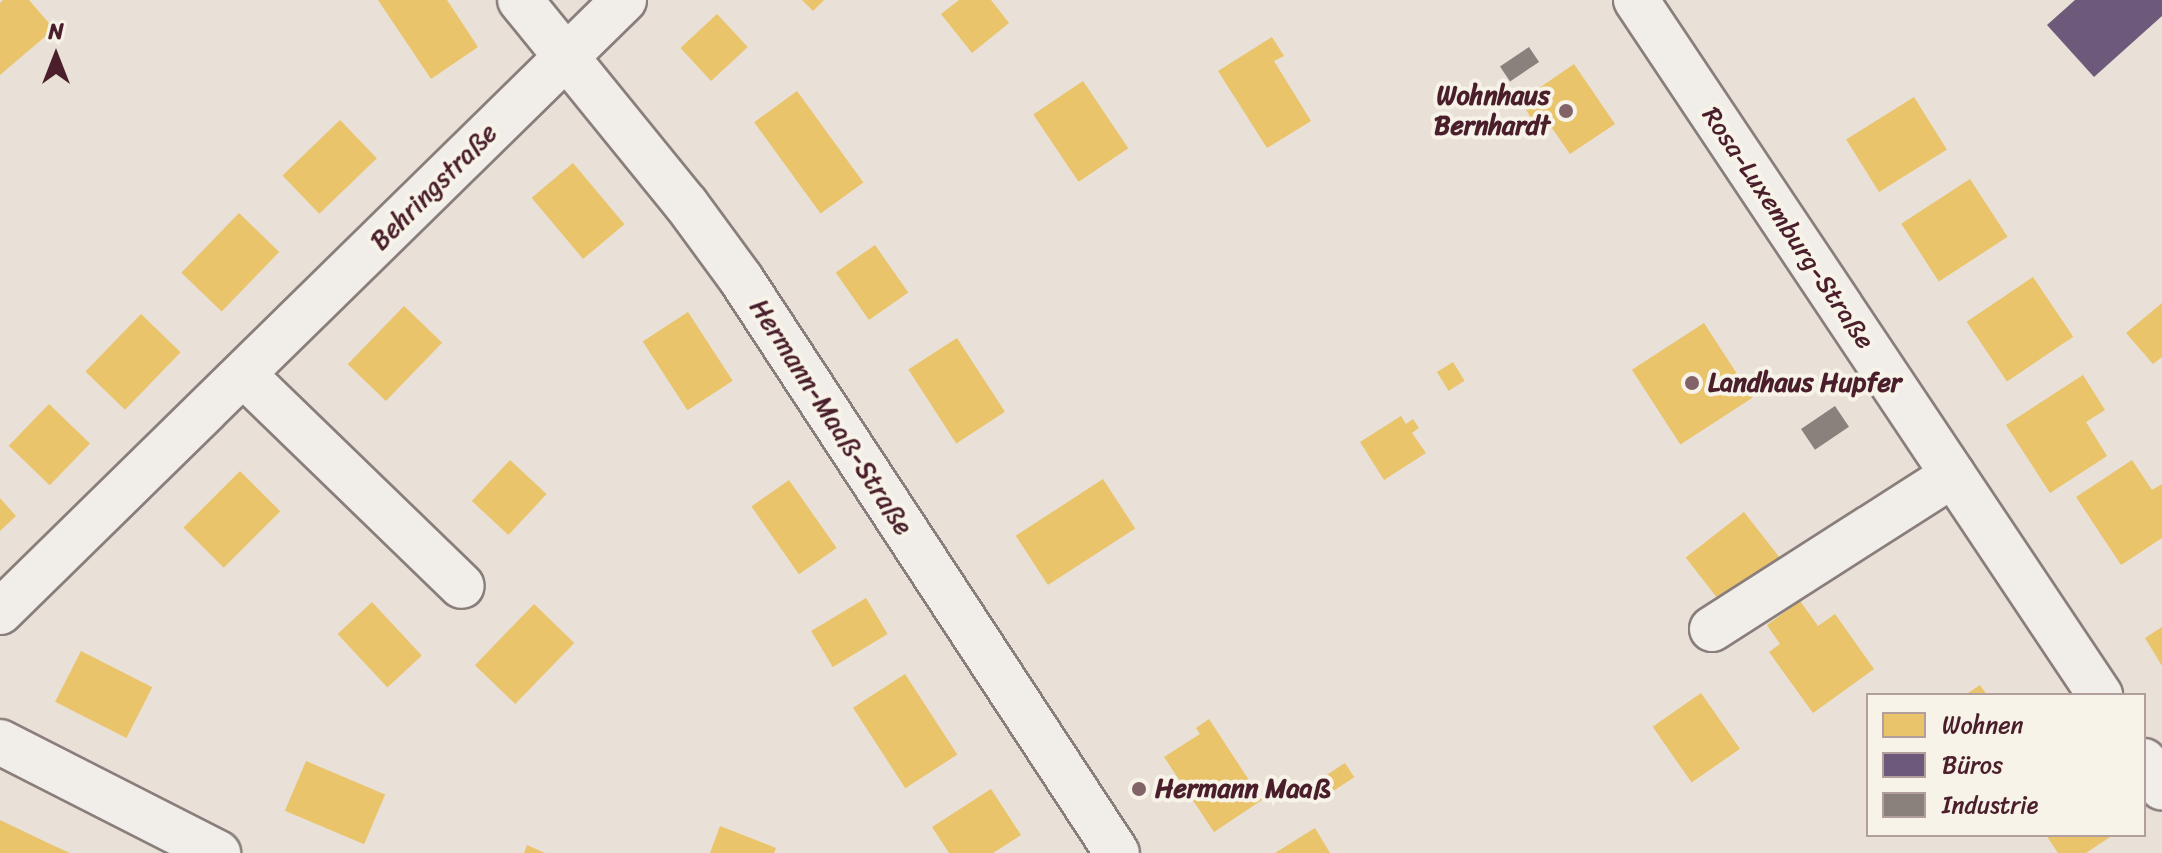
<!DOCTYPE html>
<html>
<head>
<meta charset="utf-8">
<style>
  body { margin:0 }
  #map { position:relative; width:2162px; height:853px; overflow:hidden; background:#e9e0d7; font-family:Sriracha,sans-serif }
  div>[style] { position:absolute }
  .homes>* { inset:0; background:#e9c46a; transform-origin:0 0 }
  .offices>* { inset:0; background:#6d597a }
  .industry>* { inset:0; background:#8a817c; transform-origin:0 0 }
  .roads { filter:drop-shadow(2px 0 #8a7e7c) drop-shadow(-2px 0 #8a7e7c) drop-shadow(0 2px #8a7e7c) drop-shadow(0 -2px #8a7e7c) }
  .minor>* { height:44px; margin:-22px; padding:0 22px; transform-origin:22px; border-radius:22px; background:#f1eeea }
  .dots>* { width:22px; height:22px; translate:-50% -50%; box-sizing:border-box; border:4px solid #f7f3e8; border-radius:50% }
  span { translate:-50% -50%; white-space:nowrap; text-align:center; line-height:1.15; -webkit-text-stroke:8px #f7f3e8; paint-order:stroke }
  .poi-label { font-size:26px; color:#4a1f2b; font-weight:700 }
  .right { translate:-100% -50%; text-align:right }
  .left { translate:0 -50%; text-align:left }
  .street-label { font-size:26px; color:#4a1f2b }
  .legend { position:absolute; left:1866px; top:693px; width:280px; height:144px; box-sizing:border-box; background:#f7f3e8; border:2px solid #b29e9c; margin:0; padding:10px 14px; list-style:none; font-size:24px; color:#4a1f2b }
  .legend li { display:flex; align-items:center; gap:16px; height:40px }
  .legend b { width:40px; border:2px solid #b29e9c }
  .north { position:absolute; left:16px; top:16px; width:80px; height:80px; -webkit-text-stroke:6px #f7f3e8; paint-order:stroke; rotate:0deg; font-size:22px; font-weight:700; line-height:32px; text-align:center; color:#4a1f2b }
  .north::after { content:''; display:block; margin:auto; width:28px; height:36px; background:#4a1f2b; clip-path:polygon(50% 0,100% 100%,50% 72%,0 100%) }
</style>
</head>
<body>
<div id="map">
  <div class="homes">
    <i style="clip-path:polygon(3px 0,29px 0,54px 29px,0 75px,0 3px)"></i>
    <i style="clip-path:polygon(378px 0,447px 0,478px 47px,431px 79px)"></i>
    <i style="clip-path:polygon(802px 0,824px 0,813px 11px)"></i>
    <i style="clip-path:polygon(959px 0,991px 0,1009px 23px,972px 53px,941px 14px)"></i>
    <i style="left:717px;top:14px;width:45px;height:50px;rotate:47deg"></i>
    <i style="clip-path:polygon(1272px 37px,1284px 56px,1274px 61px,1311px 121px,1267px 148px,1218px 71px)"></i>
    <i style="clip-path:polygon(1574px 64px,1615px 124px,1570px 154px,1543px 115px,1531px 118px,1525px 108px,1529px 95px)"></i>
    <i style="left:1083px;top:81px;width:81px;height:60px;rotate:56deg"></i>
    <i style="left:797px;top:91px;width:113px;height:53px;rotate:54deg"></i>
    <i style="left:1914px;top:97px;width:62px;height:80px;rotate:58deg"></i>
    <i style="left:340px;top:120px;width:53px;height:80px;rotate:46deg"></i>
    <i style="left:573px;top:163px;width:80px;height:54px;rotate:50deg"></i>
    <i style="left:1970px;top:179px;width:69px;height:82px;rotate:57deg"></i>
    <i style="left:239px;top:213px;width:56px;height:83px;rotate:44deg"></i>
    <i style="left:875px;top:245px;width:58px;height:48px;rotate:55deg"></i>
    <i style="left:2033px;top:277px;width:72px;height:80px;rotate:56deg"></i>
    <i style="clip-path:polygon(2162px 303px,2162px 357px,2153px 364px,2126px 333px)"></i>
    <i style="left:404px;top:306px;width:53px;height:81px;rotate:44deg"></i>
    <i style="left:688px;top:312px;width:82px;height:54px;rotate:57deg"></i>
    <i style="left:141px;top:314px;width:55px;height:80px;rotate:44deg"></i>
    <i style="left:1704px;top:323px;width:89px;height:86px;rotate:57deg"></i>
    <i style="left:957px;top:338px;width:88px;height:58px;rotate:57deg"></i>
    <i style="left:1453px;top:362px;width:22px;height:19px;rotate:58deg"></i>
    <i style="clip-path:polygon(2083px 375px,2105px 410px,2086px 422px,2107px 456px,2050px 493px,2006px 425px)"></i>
    <i style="left:49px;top:404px;width:57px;height:58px;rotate:44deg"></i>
    <i style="clip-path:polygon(1401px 416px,1406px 424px,1413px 419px,1419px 428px,1412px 433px,1426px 453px,1384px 480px,1360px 442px)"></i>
    <i style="left:510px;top:460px;width:50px;height:56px;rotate:43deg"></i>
    <i style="clip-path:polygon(2132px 460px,2152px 490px,2162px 484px,2162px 538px,2121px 565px,2076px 497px)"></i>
    <i style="left:240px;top:471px;width:57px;height:80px;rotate:45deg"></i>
    <i style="left:1103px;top:479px;width:59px;height:104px;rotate:57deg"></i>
    <i style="left:789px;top:480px;width:83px;height:46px;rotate:55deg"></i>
    <i style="clip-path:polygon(0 498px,16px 516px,0 531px)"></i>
    <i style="left:1744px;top:512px;width:61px;height:74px;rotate:52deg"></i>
    <i style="left:866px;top:598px;width:42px;height:64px;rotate:59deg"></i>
    <i style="clip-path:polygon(1800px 601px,1818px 626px,1835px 614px,1874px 669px,1813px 713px,1769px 652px,1780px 644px,1767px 625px)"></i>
    <i style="left:372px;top:602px;width:73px;height:47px;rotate:47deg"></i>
    <i style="left:534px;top:604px;width:56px;height:85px;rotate:44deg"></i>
    <i style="clip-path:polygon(2162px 627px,2162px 666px,2145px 638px)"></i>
    <i style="left:81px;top:651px;width:80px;height:57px;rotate:27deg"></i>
    <i style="left:905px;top:674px;width:96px;height:62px;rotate:57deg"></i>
    <i style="clip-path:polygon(1980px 685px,1987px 695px,1965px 695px)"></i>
    <i style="left:1701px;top:693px;width:68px;height:59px;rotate:55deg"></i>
    <i style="clip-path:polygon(1209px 719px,1262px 800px,1214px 832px,1164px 757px,1200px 734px,1196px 728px)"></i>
    <i style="left:306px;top:761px;width:86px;height:54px;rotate:23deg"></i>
    <i style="left:1345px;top:763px;width:17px;height:37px;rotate:57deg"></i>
    <i style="clip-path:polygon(991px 789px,1021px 835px,993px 853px,949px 853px,932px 827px)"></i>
    <i style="clip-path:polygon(0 820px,50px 844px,70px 853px,0 853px)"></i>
    <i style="clip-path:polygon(720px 826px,776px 848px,774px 853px,710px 853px)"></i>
    <i style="clip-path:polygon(1315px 828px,1330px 853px,1275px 853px)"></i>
    <i style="clip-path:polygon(2046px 835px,2113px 835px,2086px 853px,2058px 853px)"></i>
    <i style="clip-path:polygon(527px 845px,545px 853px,524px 853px)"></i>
  </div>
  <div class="offices">
    <i style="clip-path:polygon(2075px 0,2162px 0,2162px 16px,2094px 77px,2047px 25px)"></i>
  </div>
  <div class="industry">
    <i style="left:1529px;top:47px;width:18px;height:35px;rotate:56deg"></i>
    <i style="left:1835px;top:406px;width:25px;height:41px;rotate:56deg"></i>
  </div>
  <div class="roads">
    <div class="minor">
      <i style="left:520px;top:0;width:263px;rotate:50.9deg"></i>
      <i style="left:686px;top:204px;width:93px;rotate:53.7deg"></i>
      <i style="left:741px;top:279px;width:686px;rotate:56.77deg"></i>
      <i style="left:1636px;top:0;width:836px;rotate:56.27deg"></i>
      <i style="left:244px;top:375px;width:303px;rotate:44.1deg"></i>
      <i style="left:0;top:612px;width:874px;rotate:-44.44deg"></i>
      <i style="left:1712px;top:629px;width:286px;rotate:-32.6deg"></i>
      <i style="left:0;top:742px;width:245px;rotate:27deg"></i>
      <i style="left:2144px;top:761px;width:32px;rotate:56deg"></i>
    </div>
  </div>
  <div class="dots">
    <i style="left:1566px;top:111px;background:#826367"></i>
    <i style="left:1692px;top:383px;background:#826367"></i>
    <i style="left:1139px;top:789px;background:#826367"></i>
  </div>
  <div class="poi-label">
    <span class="right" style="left:1550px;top:111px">Wohnhaus<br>Bernhardt</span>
    <span class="left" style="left:1708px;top:383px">Landhaus Hupfer</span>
    <span class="left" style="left:1155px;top:789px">Hermann Maaß</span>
  </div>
  <div class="street-label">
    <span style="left:434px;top:187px;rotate:-45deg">Behringstraße</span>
    <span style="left:1788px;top:228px;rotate:56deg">Rosa-Luxemburg-Straße</span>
    <span style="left:831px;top:417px;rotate:57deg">Hermann-Maaß-Straße</span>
  </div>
  <ul class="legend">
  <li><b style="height:22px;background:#e9c46a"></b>Wohnen</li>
  <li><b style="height:22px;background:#6d597a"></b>Büros</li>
  <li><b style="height:22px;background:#8a817c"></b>Industrie</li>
  </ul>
  <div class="north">N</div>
</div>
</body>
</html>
